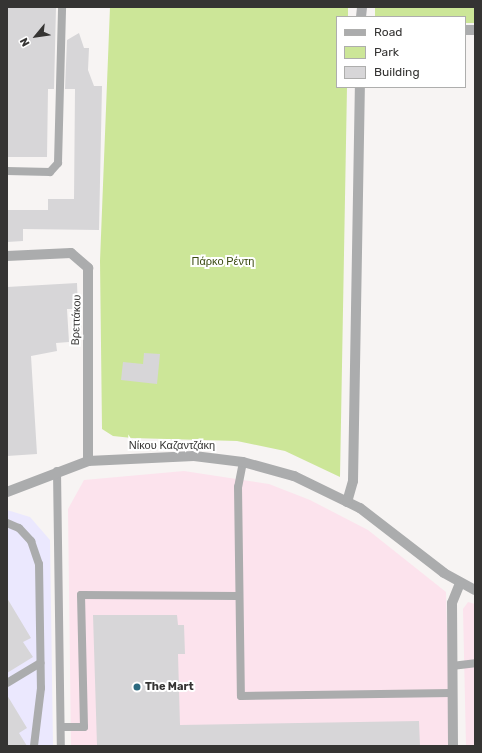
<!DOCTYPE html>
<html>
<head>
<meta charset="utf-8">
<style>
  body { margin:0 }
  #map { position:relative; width:482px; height:753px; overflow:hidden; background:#f7f4f3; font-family:Rubik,sans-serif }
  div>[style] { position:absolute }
  .commercial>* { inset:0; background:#fce3ed }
  .education>* { inset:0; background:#ebe8fe }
  .green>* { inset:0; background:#cce698 }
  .building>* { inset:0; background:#d7d6d8 }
  .service>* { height:8px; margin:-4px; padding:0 4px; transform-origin:4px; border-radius:4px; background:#abacad }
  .minor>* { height:10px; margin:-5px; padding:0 5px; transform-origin:5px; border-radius:5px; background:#abacad }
  .dots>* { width:11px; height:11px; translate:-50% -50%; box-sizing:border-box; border:2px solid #fff; border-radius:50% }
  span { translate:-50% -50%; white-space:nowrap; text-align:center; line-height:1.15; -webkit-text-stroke:4px #fff; paint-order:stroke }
  .park-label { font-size:11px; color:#3a4a10 }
  .street-label { font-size:11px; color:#353433 }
  .poi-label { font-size:11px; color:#353433; font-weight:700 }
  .left { translate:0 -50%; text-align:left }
  .frame { position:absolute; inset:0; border:8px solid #353433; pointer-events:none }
  .legend { position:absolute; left:336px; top:16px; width:130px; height:72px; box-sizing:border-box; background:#fff; border:1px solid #aeaead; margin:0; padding:5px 7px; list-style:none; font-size:12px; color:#353433 }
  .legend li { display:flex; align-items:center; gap:8px; height:20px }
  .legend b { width:20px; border:1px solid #aeaead }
  .north { position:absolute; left:16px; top:16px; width:40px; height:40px; -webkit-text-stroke:3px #fff; paint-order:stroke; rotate:241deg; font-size:11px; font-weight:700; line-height:16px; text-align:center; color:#353433 }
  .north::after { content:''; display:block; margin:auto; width:14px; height:18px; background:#353433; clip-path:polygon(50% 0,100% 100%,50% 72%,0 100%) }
</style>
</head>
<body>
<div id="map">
  <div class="commercial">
    <i style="clip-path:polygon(184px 471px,269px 484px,310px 500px,368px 530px,446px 592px,450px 746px,71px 746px,68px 509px,84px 480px)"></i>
    <i style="clip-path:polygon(468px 602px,475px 604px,475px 746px,466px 746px,463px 609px)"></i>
  </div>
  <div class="education">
    <i style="clip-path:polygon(7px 510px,30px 517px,50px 540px,53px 746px,7px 746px)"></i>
  </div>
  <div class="green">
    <i style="clip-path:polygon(110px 7px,348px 7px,348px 17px,337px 17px,337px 87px,347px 87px,340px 477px,285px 451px,237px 441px,132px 438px,113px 436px,102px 429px,100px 261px)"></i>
    <i style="clip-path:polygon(375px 7px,475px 7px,475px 23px,465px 23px,465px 17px,375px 17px)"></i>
  </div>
  <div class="building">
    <i style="clip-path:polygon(7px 7px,56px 7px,54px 89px,48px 89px,47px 157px,7px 157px)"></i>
    <i style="clip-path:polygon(79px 33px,84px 48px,89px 48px,88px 70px,94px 86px,102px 86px,99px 230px,23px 229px,23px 241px,7px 242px,7px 210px,48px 210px,48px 199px,74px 199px,75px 89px,65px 89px,67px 40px)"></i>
    <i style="clip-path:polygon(77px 283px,78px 309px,67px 309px,69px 342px,56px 343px,57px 351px,31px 356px,37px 454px,7px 456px,7px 287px)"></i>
    <i style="clip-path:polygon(144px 353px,160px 354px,157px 384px,121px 380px,123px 362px,143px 364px)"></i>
    <i style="clip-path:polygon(7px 598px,31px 638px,23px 642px,33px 657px,7px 673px)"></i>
    <i style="clip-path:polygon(93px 615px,177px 615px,178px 625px,184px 625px,185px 654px,178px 654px,180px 725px,419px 721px,420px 746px,97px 746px)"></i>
    <i style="clip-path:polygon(7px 695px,27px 728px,19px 733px,27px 746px,7px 746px)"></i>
  </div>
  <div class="service">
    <i style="left:7px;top:171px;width:43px;rotate:1.3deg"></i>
    <i style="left:50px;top:172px;width:12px;rotate:-48deg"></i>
    <i style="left:58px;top:163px;width:156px;rotate:-88.5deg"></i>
    <i style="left:243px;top:462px;width:25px;rotate:101deg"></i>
    <i style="left:238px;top:487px;width:209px;rotate:89.2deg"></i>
    <i style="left:241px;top:696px;width:211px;rotate:-0.8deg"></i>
    <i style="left:57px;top:471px;width:275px;rotate:89.2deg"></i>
    <i style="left:7px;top:523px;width:13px;rotate:23deg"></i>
    <i style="left:19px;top:528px;width:18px;rotate:47deg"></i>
    <i style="left:31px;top:541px;width:24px;rotate:71deg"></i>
    <i style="left:39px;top:564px;width:124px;rotate:89.1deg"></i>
    <i style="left:41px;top:688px;width:58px;rotate:96.9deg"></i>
    <i style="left:452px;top:666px;width:23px;rotate:-7deg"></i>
    <i style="left:7px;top:683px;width:39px;rotate:-31deg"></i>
    <i style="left:61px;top:727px;width:23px"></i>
    <i style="left:84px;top:727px;width:132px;rotate:-91.3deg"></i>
    <i style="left:81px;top:595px;width:158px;rotate:0.4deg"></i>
  </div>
  <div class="minor">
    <i style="left:361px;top:17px;width:10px;rotate:-84deg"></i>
    <i style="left:465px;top:30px;width:10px"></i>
    <i style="left:7px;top:256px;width:64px;rotate:-2.7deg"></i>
    <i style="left:71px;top:253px;width:23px;rotate:41deg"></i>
    <i style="left:88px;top:268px;width:193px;rotate:90deg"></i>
    <i style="left:7px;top:492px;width:87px;rotate:-20.9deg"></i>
    <i style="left:88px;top:461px;width:106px;rotate:-2.7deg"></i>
    <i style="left:194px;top:456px;width:49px;rotate:7deg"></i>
    <i style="left:243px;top:462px;width:53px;rotate:15.4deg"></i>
    <i style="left:294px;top:476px;width:73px;rotate:25.9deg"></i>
    <i style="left:360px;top:508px;width:106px;rotate:37.7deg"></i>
    <i style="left:444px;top:573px;width:35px;rotate:29deg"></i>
    <i style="left:347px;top:502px;width:22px;rotate:-74deg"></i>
    <i style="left:353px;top:481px;width:394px;rotate:-89deg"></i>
    <i style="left:453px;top:746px;width:143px;rotate:-90.4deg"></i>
    <i style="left:452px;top:603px;width:22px;rotate:-68deg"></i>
  </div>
  <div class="dots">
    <i style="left:137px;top:687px;background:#2b697f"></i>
  </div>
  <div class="park-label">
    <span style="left:223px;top:262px">Πάρκο Ρέντη</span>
  </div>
  <div class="street-label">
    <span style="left:77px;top:320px;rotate:-88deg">Βρεττάκου</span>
    <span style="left:172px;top:446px">Νίκου Καζαντζάκη</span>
  </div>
  <div class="poi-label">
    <span class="left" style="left:145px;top:687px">The Mart</span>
  </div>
  <div class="frame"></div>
  <ul class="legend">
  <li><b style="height:5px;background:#abacad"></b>Road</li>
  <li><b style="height:11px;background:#cce698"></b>Park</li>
  <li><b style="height:11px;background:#d7d6d8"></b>Building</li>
  </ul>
  <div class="north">N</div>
</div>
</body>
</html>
